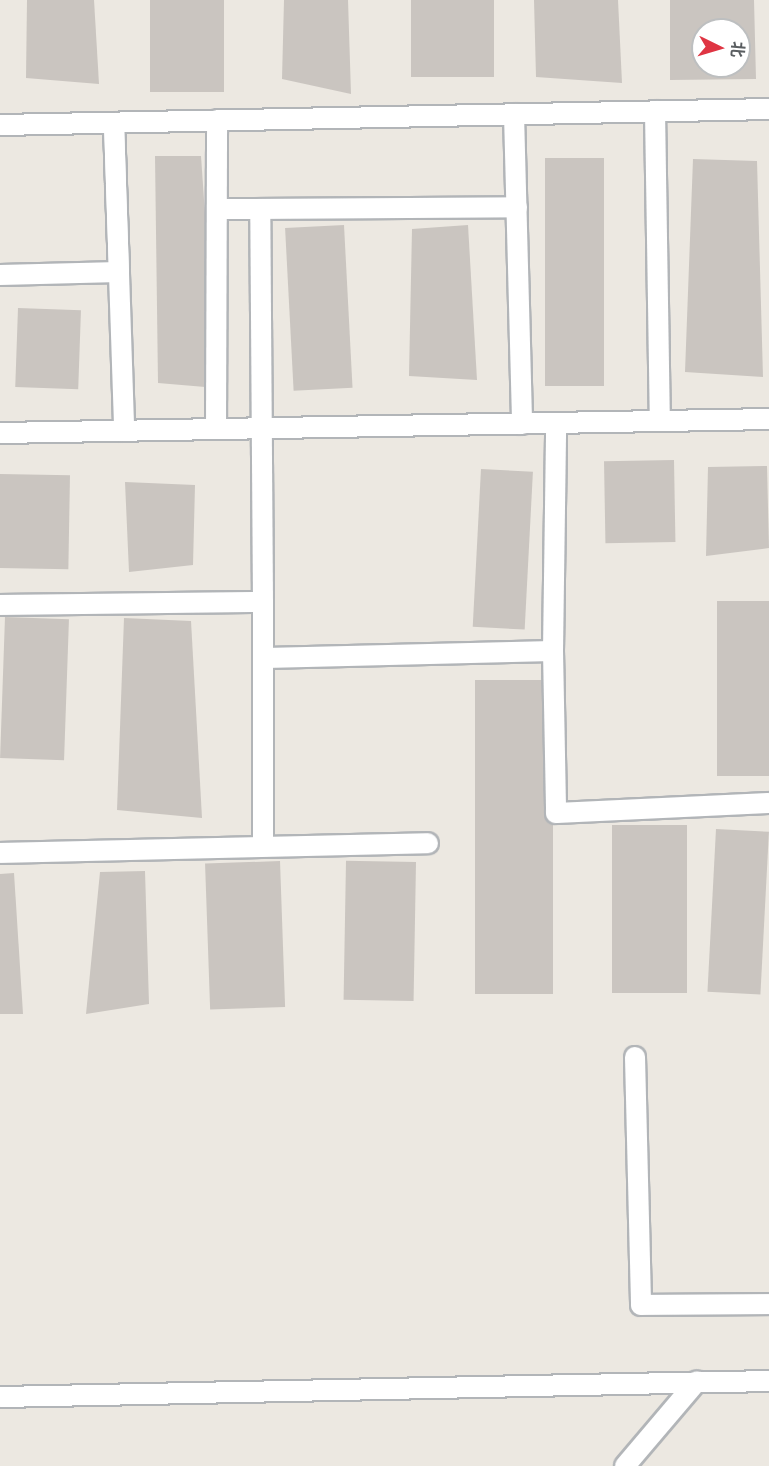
<!DOCTYPE html>
<html>
<head>
<meta charset="utf-8">
<style>
  body { margin:0 }
  #map { position:relative; width:769px; height:1466px; overflow:hidden; background:#ece8e1; font-family:"DejaVu Sans","Noto Sans SC",sans-serif }
  div>[style] { position:absolute }
  .building>* { inset:0; background:#cac5c0; transform-origin:0 0 }
  .roads { filter:drop-shadow(2px 0 #b2b5b8) drop-shadow(-2px 0 #b2b5b8) drop-shadow(0 2px #b2b5b8) drop-shadow(0 -2px #b2b5b8) }
  .street>* { height:20px; margin:-10px; padding:0 10px; transform-origin:10px; border-radius:10px; background:#fff }
  span { translate:-50% -50%; white-space:nowrap; text-align:center; line-height:1.15; -webkit-text-stroke:5px #fff; paint-order:stroke }
  .north { position:absolute; left:691px; top:18px; width:60px; height:60px; box-sizing:border-box; background:#fff; border:2px solid #bdbfc0; border-radius:50%; rotate:95deg; font-size:16px; font-weight:700; line-height:24px; text-align:center; color:#5a5e61 }
  .north::after { content:''; display:block; margin:auto; width:21px; height:27px; background:#df3543; clip-path:polygon(50% 0,100% 100%,50% 72%,0 100%) }
</style>
</head>
<body>
<div id="map">
  <div class="building">
    <i style="clip-path:polygon(27px 0,94px 0,99px 84px,26px 78px)"></i>
    <i style="left:150px;top:0;width:74px;height:92px"></i>
    <i style="clip-path:polygon(284px 0,348px 0,351px 94px,282px 79px)"></i>
    <i style="left:411px;top:0;width:83px;height:77px"></i>
    <i style="clip-path:polygon(534px 0,618px 0,622px 83px,536px 77px)"></i>
    <i style="clip-path:polygon(evenodd,670px 0,754px 0,756px 79px,670px 80px,670px 0,703px 30px,739px 30px,739px 66px,703px 66px,703px 30px)"></i>
    <i style="clip-path:polygon(155px 156px,201px 156px,217px 388px,158px 383px)"></i>
    <i style="left:545px;top:158px;width:59px;height:228px"></i>
    <i style="clip-path:polygon(693px 159px,757px 161px,763px 377px,685px 372px)"></i>
    <i style="left:344px;top:225px;width:163px;height:59px;rotate:87deg"></i>
    <i style="clip-path:polygon(468px 225px,477px 380px,409px 376px,412px 229px)"></i>
    <i style="left:18px;top:308px;width:63px;height:79px;rotate:2deg"></i>
    <i style="left:674px;top:460px;width:82px;height:70px;rotate:89deg"></i>
    <i style="clip-path:polygon(767px 466px,769px 548px,706px 556px,708px 467px)"></i>
    <i style="left:481px;top:469px;width:52px;height:158px;rotate:3deg"></i>
    <i style="left:0;top:474px;width:70px;height:94px;rotate:1deg"></i>
    <i style="clip-path:polygon(125px 482px,195px 485px,193px 565px,129px 572px)"></i>
    <i style="left:769px;top:601px;width:175px;height:52px;rotate:90deg"></i>
    <i style="left:5px;top:617px;width:64px;height:141px;rotate:2deg"></i>
    <i style="clip-path:polygon(124px 618px,191px 621px,202px 818px,117px 810px)"></i>
    <i style="left:553px;top:680px;width:314px;height:78px;rotate:90deg"></i>
    <i style="left:687px;top:825px;width:168px;height:75px;rotate:90deg"></i>
    <i style="left:716px;top:829px;width:53px;height:163px;rotate:3deg"></i>
    <i style="left:280px;top:861px;width:146px;height:75px;rotate:88deg"></i>
    <i style="left:416px;top:862px;width:139px;height:70px;rotate:91deg"></i>
    <i style="clip-path:polygon(145px 871px,149px 1004px,86px 1014px,100px 872px)"></i>
    <i style="clip-path:polygon(14px 873px,23px 1014px,0 1014px,0 874px)"></i>
  </div>
  <div class="roads">
    <div class="street">
      <i style="left:655px;top:111px;width:310px;rotate:89.1deg"></i>
      <i style="left:514px;top:114px;width:310px;rotate:88.5deg"></i>
      <i style="left:0;top:125px;width:769px;rotate:-1.19deg"></i>
      <i style="left:217px;top:209px;width:43px"></i>
      <i style="left:0;top:275px;width:119px;rotate:-1.4deg"></i>
      <i style="left:119px;top:272px;width:88px;rotate:-92deg"></i>
      <i style="left:116px;top:184px;width:61px;rotate:-91.9deg"></i>
      <i style="left:114px;top:123px;width:308px;rotate:88.1deg"></i>
      <i style="left:216px;top:429px;width:309px;rotate:-89.8deg"></i>
      <i style="left:0;top:433px;width:769px;rotate:-1.04deg"></i>
      <i style="left:0;top:605px;width:263px;rotate:-0.7deg"></i>
      <i style="left:263px;top:602px;width:393px;rotate:-90.4deg"></i>
      <i style="left:260px;top:209px;width:257px;rotate:-0.4deg"></i>
      <i style="left:553px;top:651px;width:228px;rotate:-89.2deg"></i>
      <i style="left:265px;top:658px;width:288px;rotate:-1.4deg"></i>
      <i style="left:553px;top:651px;width:162px;rotate:88.9deg"></i>
      <i style="left:556px;top:813px;width:213px;rotate:-2.7deg"></i>
      <i style="left:263px;top:846px;width:244px;rotate:-90deg"></i>
      <i style="left:0;top:853px;width:428px;rotate:-1.3deg"></i>
      <i style="left:635px;top:1057px;width:248px;rotate:88.6deg"></i>
      <i style="left:641px;top:1305px;width:128px;rotate:-0.4deg"></i>
      <i style="left:0;top:1397px;width:769px;rotate:-1.19deg"></i>
      <i style="left:625px;top:1466px;width:111px;rotate:-49.7deg"></i>
    </div>
  </div>
  <div class="north">北</div>
</div>
</body>
</html>
